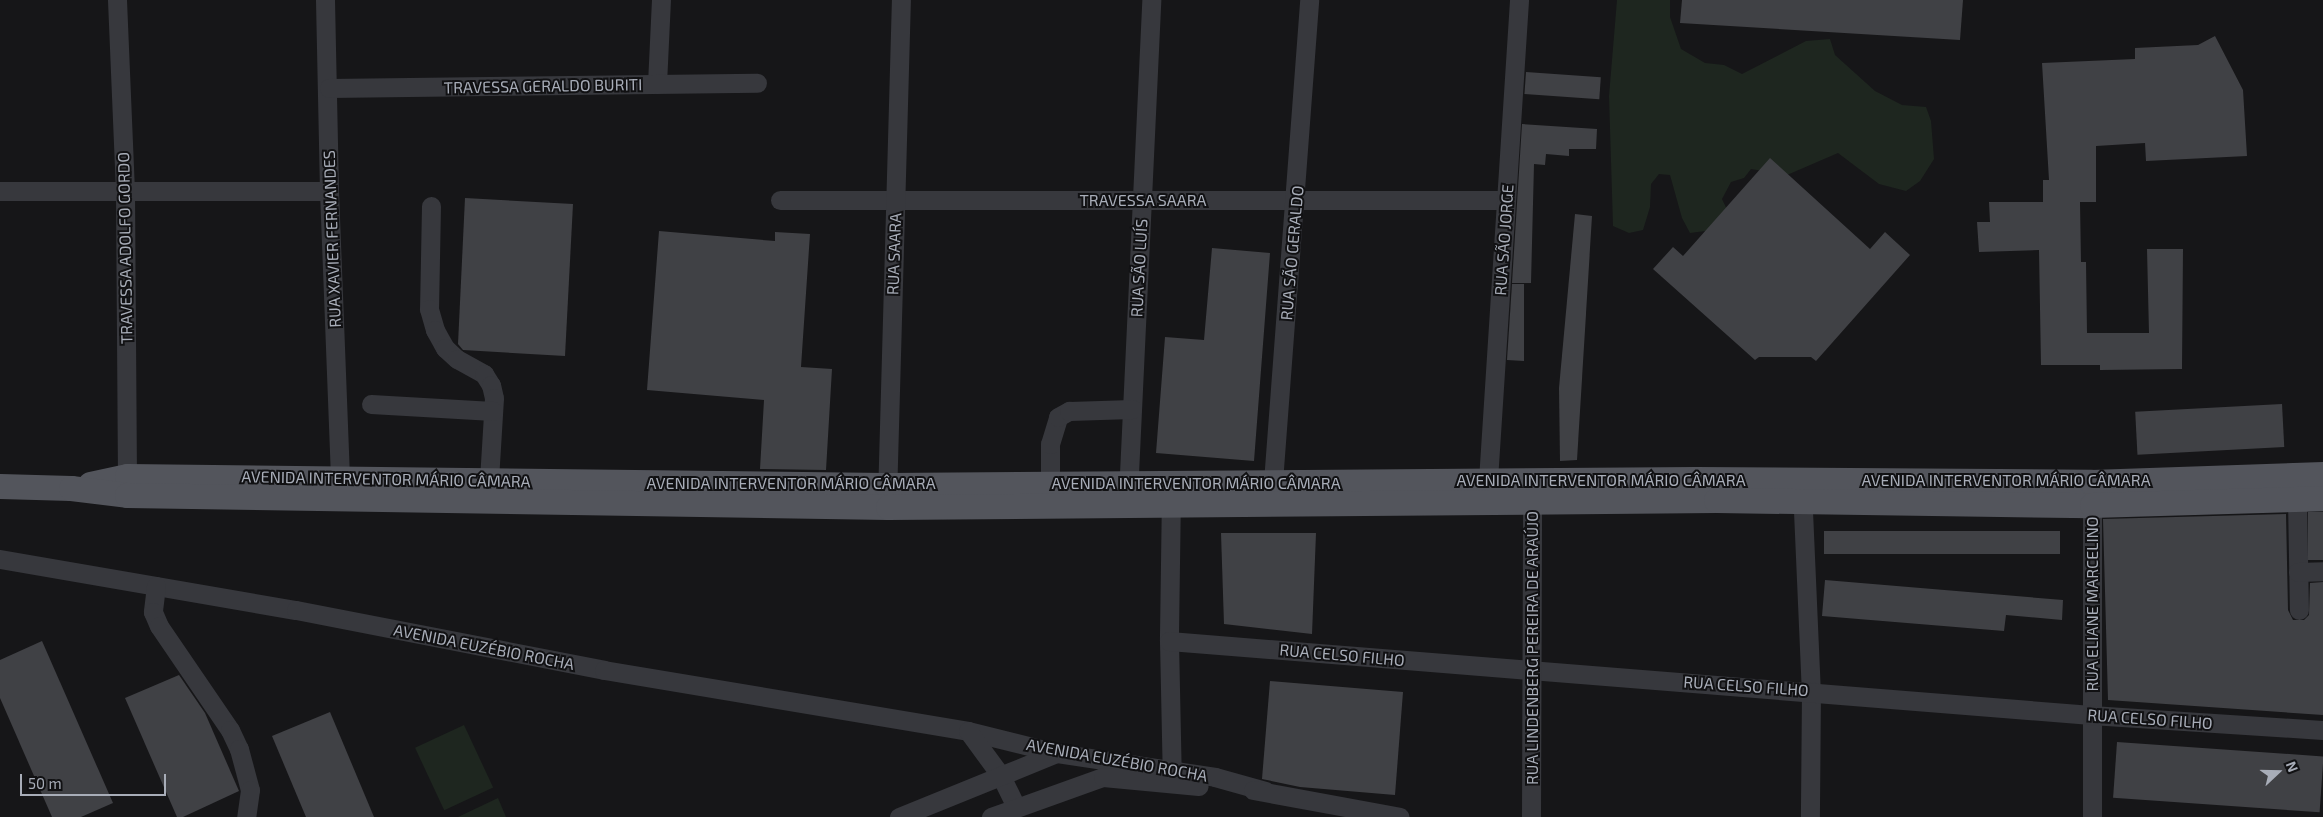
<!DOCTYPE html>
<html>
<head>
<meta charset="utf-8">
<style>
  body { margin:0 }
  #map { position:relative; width:2323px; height:817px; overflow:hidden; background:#161618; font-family:"Exo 2",sans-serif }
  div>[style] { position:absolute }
  .green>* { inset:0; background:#1e261f; transform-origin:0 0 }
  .building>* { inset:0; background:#404145; transform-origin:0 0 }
  .minor>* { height:19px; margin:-9.5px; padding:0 9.5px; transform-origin:9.5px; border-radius:9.5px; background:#37383d }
  .major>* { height:25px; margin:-12.5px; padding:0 12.5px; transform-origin:12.5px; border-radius:12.5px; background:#53555c }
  span { translate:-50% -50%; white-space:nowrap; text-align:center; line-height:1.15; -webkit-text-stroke:4px #111113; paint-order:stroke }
  .street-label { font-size:16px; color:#a8adb8 }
  .north { position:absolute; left:2253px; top:747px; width:50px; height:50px; -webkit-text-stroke:4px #111113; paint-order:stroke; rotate:69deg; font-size:14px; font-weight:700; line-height:20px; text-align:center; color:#a8adb8 }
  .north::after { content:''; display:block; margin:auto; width:18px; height:22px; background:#a8adb8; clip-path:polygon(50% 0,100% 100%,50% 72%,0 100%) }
  .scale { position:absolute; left:20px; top:774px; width:146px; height:22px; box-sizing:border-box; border:2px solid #a8adb8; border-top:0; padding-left:6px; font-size:15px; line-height:18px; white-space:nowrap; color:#a8adb8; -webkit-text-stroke:4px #111113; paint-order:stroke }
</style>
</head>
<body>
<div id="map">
  <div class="green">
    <i style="clip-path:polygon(1617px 0,1670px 0,1670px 17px,1681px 49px,1705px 63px,1724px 65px,1742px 74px,1806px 41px,1830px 39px,1835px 55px,1875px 91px,1902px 105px,1926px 107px,1931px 121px,1934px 159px,1920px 181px,1906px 191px,1879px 184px,1838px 153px,1787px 175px,1751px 169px,1744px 178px,1731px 182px,1722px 199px,1730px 216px,1713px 230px,1690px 233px,1682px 218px,1670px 175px,1659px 174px,1651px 184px,1650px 207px,1643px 230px,1629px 233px,1613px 226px,1609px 96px)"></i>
    <i style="left:464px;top:725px;width:69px;height:54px;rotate:65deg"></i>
    <i style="clip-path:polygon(498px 798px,506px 817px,458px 817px)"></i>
  </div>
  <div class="building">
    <i style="clip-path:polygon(1682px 0,1963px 0,1960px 40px,1680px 23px)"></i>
    <i style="clip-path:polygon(2215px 36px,2243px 90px,2247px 156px,2146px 161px,2145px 143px,2096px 146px,2096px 202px,2080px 202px,2081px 262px,2086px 262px,2087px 333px,2149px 333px,2147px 249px,2183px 249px,2182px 369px,2100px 370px,2100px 365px,2041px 365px,2039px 250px,1979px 252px,1977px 222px,1990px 222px,1989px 202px,2043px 202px,2043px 180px,2049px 180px,2042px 63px,2135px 59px,2135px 48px,2198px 45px)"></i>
    <i style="left:1526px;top:72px;width:75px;height:22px;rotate:4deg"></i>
    <i style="clip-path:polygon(1522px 124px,1597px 129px,1596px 149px,1569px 149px,1569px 156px,1546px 154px,1545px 165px,1534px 164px,1531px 283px,1512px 283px)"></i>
    <i style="clip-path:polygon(1770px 158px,1870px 249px,1885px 232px,1910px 255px,1816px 361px,1811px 357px,1759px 357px,1755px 360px,1653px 269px,1673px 247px,1683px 256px)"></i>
    <i style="clip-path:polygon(465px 198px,573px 204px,565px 356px,463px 350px,458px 344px)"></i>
    <i style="clip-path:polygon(1575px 214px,1592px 216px,1577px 460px,1560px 461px,1559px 388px)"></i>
    <i style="clip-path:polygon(659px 231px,775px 241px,775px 232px,810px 234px,801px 367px,832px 369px,826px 470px,760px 469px,764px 400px,647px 390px)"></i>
    <i style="clip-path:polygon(1212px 248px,1270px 253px,1254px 461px,1156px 453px,1165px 337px,1204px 340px)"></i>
    <i style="clip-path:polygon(1512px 284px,1524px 284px,1524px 361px,1507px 360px)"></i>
    <i style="left:2282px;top:404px;width:43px;height:147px;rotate:87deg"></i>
    <i style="left:2323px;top:512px;width:48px;height:15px;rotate:90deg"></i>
    <i style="clip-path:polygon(2286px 514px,2288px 610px,2293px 620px,2304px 620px,2309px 615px,2310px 583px,2323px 582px,2323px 715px,2108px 700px,2103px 519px)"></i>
    <i style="left:2060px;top:531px;width:23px;height:236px;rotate:90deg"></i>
    <i style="clip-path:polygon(1221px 533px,1316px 533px,1312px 634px,1224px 624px)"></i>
    <i style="clip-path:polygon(1825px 580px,2063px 600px,2062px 620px,2006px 615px,2004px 631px,1822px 616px)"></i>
    <i style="clip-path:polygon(42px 641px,113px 803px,81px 817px,52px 817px,0 698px,0 660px)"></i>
    <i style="clip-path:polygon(179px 675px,205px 713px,239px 791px,183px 817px,177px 817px,125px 698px)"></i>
    <i style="clip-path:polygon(1270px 681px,1403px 692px,1395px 795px,1300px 787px,1262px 779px)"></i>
    <i style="clip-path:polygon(330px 712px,374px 817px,306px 817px,272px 736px)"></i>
    <i style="left:2117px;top:742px;width:207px;height:56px;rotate:4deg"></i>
  </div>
  <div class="minor">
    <i style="left:117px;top:0;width:192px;rotate:87.6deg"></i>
    <i style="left:125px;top:192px;width:297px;rotate:89.6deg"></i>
    <i style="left:325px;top:0;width:191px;rotate:88.8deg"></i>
    <i style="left:329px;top:191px;width:286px;rotate:87.8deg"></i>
    <i style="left:657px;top:84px;width:84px;rotate:-87.3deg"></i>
    <i style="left:329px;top:88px;width:428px;rotate:-0.7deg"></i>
    <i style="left:0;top:191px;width:329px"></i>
    <i style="left:780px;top:200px;width:726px"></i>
    <i style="left:431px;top:206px;width:103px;rotate:91.1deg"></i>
    <i style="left:429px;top:309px;width:22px;rotate:74deg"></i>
    <i style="left:435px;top:330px;width:21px;rotate:61deg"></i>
    <i style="left:445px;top:348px;width:16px;rotate:43deg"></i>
    <i style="left:457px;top:359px;width:31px;rotate:29deg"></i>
    <i style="left:484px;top:374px;width:13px;rotate:58deg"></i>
    <i style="left:491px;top:385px;width:13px;rotate:77deg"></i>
    <i style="left:494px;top:398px;width:82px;rotate:93.5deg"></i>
    <i style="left:371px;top:404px;width:122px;rotate:3.3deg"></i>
    <i style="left:1488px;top:480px;width:481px;rotate:-86.3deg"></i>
    <i style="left:1802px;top:488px;width:203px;rotate:87.5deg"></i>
    <i style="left:1811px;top:691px;width:126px;rotate:90.5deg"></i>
    <i style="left:1171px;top:492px;width:149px;rotate:90.8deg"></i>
    <i style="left:1169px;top:641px;width:141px;rotate:88.8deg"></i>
    <i style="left:2092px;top:493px;width:324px;rotate:90deg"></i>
    <i style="left:1128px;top:495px;width:496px;rotate:-87.3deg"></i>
    <i style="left:1272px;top:495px;width:496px;rotate:-85.7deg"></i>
    <i style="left:1050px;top:496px;width:52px;rotate:-90deg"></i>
    <i style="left:1050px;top:444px;width:28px;rotate:-73deg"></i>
    <i style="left:1058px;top:417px;width:13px;rotate:-29deg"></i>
    <i style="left:1069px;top:411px;width:63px;rotate:-1.8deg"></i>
    <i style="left:887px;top:498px;width:498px;rotate:-88.4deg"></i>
    <i style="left:2297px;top:499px;width:111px;rotate:89deg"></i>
    <i style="left:0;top:559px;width:300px;rotate:9.8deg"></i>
    <i style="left:296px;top:610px;width:314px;rotate:11deg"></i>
    <i style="left:604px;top:670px;width:369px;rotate:9.5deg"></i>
    <i style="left:968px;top:731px;width:92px;rotate:13.9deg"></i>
    <i style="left:1057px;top:753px;width:160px;rotate:8.6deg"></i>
    <i style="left:1215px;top:777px;width:52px;rotate:15.6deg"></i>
    <i style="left:2298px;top:572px;width:25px;rotate:-2deg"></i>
    <i style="left:156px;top:586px;width:26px;rotate:97deg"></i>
    <i style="left:153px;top:612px;width:15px;rotate:67deg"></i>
    <i style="left:159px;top:626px;width:126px;rotate:55.7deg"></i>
    <i style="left:230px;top:730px;width:21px;rotate:65deg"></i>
    <i style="left:239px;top:749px;width:42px;rotate:75deg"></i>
    <i style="left:250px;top:790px;width:27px;rotate:98deg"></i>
    <i style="left:1169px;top:641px;width:925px;rotate:4.59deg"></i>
    <i style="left:2091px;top:715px;width:232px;rotate:3.7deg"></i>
    <i style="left:968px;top:731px;width:56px;rotate:53.7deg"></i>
    <i style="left:1001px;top:776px;width:34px;rotate:64deg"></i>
    <i style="left:1253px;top:790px;width:149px;rotate:10.4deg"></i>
    <i style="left:899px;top:817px;width:170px;rotate:-22.1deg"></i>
    <i style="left:991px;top:817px;width:119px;rotate:-19.7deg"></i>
    <i style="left:1103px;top:777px;width:96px;rotate:5.4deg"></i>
    <i style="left:1531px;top:817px;width:329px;rotate:-89.8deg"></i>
  </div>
  <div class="major">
    <i style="left:90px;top:484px;width:38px;rotate:-12deg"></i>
    <i style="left:127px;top:476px;width:759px;rotate:0.68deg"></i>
    <i style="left:886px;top:485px;width:810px;rotate:-0.42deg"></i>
    <i style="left:1696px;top:479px;width:395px;rotate:0.4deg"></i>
    <i style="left:2091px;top:482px;width:232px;rotate:-2deg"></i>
    <i style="left:0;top:486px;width:71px;rotate:1.6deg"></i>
    <i style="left:71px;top:488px;width:56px;rotate:7.1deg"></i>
    <i style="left:127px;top:495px;width:761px;rotate:0.9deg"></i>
    <i style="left:888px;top:507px;width:828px;rotate:-0.48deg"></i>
    <i style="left:1716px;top:500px;width:376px;rotate:0.8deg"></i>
    <i style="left:2092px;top:505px;width:231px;rotate:-1.7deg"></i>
  </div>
  <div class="street-label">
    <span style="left:543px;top:86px;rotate:-1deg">TRAVESSA GERALDO BURITI</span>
    <span style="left:1143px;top:200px">TRAVESSA SAARA</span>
    <span style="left:332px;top:239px;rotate:-92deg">RUA XAVIER FERNANDES</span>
    <span style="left:1504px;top:240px;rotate:-86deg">RUA SÃO JORGE</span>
    <span style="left:125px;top:248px;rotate:-91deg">TRAVESSA ADOLFO GORDO</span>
    <span style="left:1292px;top:253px;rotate:-85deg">RUA SÃO GERALDO</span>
    <span style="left:894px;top:254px;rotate:-88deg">RUA SAARA</span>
    <span style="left:1139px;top:268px;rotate:-87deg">RUA SÃO LUÍS</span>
    <span style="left:386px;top:479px;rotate:1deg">AVENIDA INTERVENTOR MÁRIO CÂMARA</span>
    <span style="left:1601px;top:480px">AVENIDA INTERVENTOR MÁRIO CÂMARA</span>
    <span style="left:2006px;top:480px">AVENIDA INTERVENTOR MÁRIO CÂMARA</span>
    <span style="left:791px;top:483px">AVENIDA INTERVENTOR MÁRIO CÂMARA</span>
    <span style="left:1196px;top:483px">AVENIDA INTERVENTOR MÁRIO CÂMARA</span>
    <span style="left:2092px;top:604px;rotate:-90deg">RUA ELIANE MARCELINO</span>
    <span style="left:484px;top:647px;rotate:11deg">AVENIDA EUZÉBIO ROCHA</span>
    <span style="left:1532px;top:648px;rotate:-90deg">RUA LINDENBERG PEREIRA DE ARAÚJO</span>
    <span style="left:1342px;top:655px;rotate:5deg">RUA CELSO FILHO</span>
    <span style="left:1746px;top:686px;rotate:4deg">RUA CELSO FILHO</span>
    <span style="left:2150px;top:719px;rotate:4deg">RUA CELSO FILHO</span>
    <span style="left:1117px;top:760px;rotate:10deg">AVENIDA EUZÉBIO ROCHA</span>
  </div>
  <div class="north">N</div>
  <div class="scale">50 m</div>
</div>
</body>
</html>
